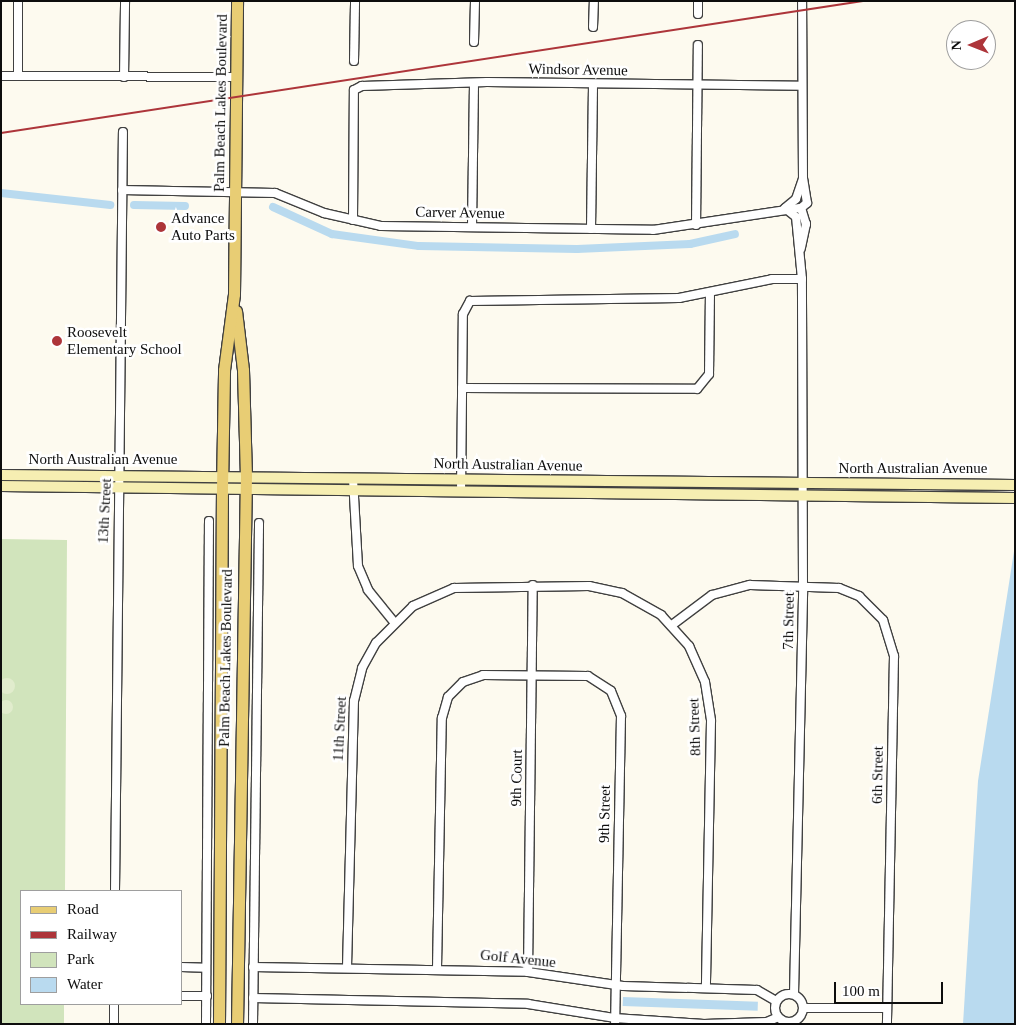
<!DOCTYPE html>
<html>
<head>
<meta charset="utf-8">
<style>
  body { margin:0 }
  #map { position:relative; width:1016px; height:1025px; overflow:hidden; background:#fdfaef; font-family:"Times New Roman",serif }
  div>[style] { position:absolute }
  .green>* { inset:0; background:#d1e4bc }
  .pitch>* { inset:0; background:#e1eccd }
  .round { border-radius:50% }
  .water>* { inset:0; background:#b9daef; transform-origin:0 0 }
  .canal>* { height:8px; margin:-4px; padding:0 4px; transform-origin:4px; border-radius:4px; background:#b9daef }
  .roads { filter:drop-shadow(1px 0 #404040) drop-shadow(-1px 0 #404040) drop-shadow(0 1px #404040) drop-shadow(0 -1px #404040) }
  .minor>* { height:8px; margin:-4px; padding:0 4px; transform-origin:4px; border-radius:4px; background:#fff }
  .minor>.ring { margin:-4px; padding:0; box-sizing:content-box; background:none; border:8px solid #fff; border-radius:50% }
  .secondary>* { height:10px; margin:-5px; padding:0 5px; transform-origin:5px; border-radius:5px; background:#f6eeb2 }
  .primary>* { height:11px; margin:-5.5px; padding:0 5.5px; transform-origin:5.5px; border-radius:5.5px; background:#e8cd74 }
  .rail>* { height:2px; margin:-1px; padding:0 1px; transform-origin:1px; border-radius:1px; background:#ad353a }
  .dots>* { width:14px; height:14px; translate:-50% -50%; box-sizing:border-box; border:2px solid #fff; border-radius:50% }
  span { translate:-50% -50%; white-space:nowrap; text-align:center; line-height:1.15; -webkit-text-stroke:5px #fff; paint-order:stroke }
  .street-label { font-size:15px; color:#0d0d0d }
  .poi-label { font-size:15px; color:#0d0d0d }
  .left { translate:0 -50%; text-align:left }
  .frame { position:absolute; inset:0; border:2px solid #0d0d0d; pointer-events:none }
  .legend { position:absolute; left:20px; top:890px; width:162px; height:115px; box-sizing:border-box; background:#fff; border:1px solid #9e9e9e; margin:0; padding:6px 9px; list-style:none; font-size:15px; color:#0d0d0d }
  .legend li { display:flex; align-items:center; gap:10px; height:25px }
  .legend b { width:25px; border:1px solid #9e9e9e }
  .north { position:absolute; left:946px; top:20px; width:50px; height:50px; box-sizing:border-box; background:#fff; border:1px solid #9e9e9e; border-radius:50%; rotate:269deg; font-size:14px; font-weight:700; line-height:20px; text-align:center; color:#0d0d0d }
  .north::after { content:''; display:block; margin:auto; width:18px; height:22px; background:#ad353a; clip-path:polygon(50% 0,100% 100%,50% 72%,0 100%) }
  .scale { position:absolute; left:834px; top:982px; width:109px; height:22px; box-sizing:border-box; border:2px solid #0d0d0d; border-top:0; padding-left:6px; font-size:15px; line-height:18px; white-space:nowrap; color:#0d0d0d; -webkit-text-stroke:4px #fff; paint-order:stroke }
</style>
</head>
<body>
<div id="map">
  <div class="green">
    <i style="clip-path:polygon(1px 539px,67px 540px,65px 891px,21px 891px,21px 1004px,64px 1004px,64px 1024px,1px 1024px)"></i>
  </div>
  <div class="pitch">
    <i class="round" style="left:-1px;top:678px;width:16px;height:16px"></i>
    <i class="round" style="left:-1px;top:700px;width:14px;height:14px"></i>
  </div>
  <div class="water">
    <i style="clip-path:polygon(1015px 545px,1015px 1024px,963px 1024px,978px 781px)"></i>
    <i style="left:623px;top:997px;width:135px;height:9px;rotate:2deg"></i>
  </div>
  <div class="canal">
    <i style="left:1px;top:193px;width:110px;rotate:6.3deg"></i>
    <i style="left:134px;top:205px;width:51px;rotate:1.1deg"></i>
    <i style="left:273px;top:207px;width:65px;rotate:24.6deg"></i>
    <i style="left:332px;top:234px;width:88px;rotate:7.9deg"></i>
    <i style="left:419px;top:246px;width:158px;rotate:1.1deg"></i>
    <i style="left:577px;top:249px;width:113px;rotate:-2.5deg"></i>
    <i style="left:690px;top:244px;width:46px;rotate:-12.5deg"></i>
  </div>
  <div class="roads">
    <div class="minor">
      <i style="left:698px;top:14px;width:13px;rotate:-90deg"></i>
      <i style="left:593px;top:27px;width:26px;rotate:-88deg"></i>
      <i style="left:474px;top:42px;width:41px;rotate:-88.6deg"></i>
      <i style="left:354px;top:61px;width:60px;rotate:-89deg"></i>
      <i style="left:1px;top:76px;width:236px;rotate:0.2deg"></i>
      <i style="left:18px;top:76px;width:75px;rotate:-90deg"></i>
      <i style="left:124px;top:77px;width:76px;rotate:-89.2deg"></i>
      <i style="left:122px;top:190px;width:153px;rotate:1.1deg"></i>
      <i style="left:275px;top:193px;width:53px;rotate:22.2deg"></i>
      <i style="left:324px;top:213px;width:58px;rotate:12.8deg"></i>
      <i style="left:381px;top:226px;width:272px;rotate:0.8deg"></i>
      <i style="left:653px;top:230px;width:150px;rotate:-8.5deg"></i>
      <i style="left:801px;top:208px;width:17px;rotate:73deg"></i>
      <i style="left:806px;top:224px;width:25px;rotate:102deg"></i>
      <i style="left:801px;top:208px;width:8px;rotate:-40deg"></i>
      <i style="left:807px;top:203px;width:24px;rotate:-99deg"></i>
      <i style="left:353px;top:220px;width:130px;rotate:-89.6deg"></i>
      <i style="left:354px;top:90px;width:9px;rotate:-27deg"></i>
      <i style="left:362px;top:86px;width:125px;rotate:-1.8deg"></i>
      <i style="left:487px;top:82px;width:315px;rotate:0.7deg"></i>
      <i style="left:696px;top:225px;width:180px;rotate:-89.4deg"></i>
      <i style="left:472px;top:227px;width:144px;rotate:-89.2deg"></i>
      <i style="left:591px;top:229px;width:145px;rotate:-89.2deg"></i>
      <i style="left:462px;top:388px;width:235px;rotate:0.2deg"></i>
      <i style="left:697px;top:389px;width:19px;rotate:-51deg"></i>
      <i style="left:709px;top:374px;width:79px;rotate:-89.3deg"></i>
      <i style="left:353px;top:479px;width:87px;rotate:86.7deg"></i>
      <i style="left:358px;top:566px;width:26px;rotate:67deg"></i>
      <i style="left:368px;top:590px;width:41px;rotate:50.9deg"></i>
      <i style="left:461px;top:492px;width:178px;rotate:-89.4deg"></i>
      <i style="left:463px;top:314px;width:15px;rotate:-62deg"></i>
      <i style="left:470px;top:301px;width:209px;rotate:-0.8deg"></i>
      <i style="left:679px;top:298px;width:95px;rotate:-11.5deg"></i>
      <i style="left:772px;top:279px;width:30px"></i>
      <i style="left:672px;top:625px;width:50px;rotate:-36.9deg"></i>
      <i style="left:712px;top:595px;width:39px;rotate:-15deg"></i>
      <i style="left:750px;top:585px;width:89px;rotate:1.9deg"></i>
      <i style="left:839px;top:588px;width:22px;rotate:22deg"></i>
      <i style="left:859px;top:596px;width:34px;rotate:45deg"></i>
      <i style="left:883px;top:620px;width:38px;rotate:73deg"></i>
      <i style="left:894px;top:656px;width:368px;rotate:91.1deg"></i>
      <i style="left:115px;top:891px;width:759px;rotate:-89.4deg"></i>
      <i style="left:181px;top:967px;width:25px;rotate:2deg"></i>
      <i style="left:253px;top:967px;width:275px;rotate:1deg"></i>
      <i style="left:528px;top:972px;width:96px;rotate:8.4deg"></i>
      <i style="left:623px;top:986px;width:134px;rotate:1.7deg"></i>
      <i style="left:757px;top:990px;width:22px;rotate:30deg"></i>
      <i style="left:347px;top:967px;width:266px;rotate:-88.5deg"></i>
      <i style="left:354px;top:701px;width:34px;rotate:-76deg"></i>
      <i style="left:362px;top:668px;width:29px;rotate:-61deg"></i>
      <i style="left:376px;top:643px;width:52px;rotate:-45deg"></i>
      <i style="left:413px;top:606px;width:45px;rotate:-23.7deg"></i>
      <i style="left:454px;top:588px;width:135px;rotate:-0.8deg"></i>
      <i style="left:589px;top:586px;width:34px;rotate:12deg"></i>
      <i style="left:622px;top:593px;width:45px;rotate:29.4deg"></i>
      <i style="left:661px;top:615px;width:42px;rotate:47.9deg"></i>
      <i style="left:689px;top:646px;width:39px;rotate:66deg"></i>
      <i style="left:705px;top:682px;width:39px;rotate:81deg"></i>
      <i style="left:711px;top:721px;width:267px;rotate:91.1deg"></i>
      <i style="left:437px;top:968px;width:250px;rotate:-88.9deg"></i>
      <i style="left:442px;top:718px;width:22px;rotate:-74deg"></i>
      <i style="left:448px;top:697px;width:21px;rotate:-45deg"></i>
      <i style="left:463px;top:682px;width:21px;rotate:-19deg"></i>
      <i style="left:483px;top:675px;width:105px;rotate:0.5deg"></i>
      <i style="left:588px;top:676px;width:27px;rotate:33deg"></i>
      <i style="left:611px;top:691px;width:27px;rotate:68deg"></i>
      <i style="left:621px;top:716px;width:308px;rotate:91.1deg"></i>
      <i style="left:528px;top:972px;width:387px;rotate:-89.3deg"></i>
      <i class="ring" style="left:775px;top:994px;width:20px;height:20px"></i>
      <i style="left:794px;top:994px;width:409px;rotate:-88.7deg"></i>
      <i style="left:803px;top:585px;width:306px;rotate:-90.2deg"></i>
      <i style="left:802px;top:279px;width:62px;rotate:-95.5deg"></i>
      <i style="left:796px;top:217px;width:14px;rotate:-141deg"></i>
      <i style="left:785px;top:208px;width:14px;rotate:-39deg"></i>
      <i style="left:796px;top:199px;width:21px;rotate:-71deg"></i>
      <i style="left:803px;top:179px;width:178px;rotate:-90.3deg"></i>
      <i style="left:181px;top:996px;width:26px"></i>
      <i style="left:253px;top:998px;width:275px;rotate:1.2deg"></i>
      <i style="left:528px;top:1004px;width:87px;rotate:9.2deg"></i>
      <i style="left:614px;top:1018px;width:90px;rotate:3.8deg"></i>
      <i style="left:704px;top:1024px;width:63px;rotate:-1.8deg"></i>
      <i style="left:767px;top:1022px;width:12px;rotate:-24deg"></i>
      <i style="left:803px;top:1008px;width:84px"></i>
      <i style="left:114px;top:1024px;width:20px;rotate:-90deg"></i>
      <i style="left:206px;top:1024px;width:503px;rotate:-89.66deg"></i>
      <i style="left:253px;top:1024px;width:501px;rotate:-89.31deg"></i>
    </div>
    <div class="secondary">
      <i style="left:1px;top:475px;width:1014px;rotate:0.57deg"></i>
      <i style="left:1px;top:486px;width:1014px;rotate:0.68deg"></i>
    </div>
    <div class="primary">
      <i style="left:236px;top:311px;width:59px;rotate:83.2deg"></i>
      <i style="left:243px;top:370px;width:106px;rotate:88.4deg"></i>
      <i style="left:246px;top:476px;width:548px;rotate:90.94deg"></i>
      <i style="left:219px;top:1024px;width:536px;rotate:-89.68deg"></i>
      <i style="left:222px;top:488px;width:118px;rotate:-89deg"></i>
      <i style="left:224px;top:370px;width:77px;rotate:-82.5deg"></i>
      <i style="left:234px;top:294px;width:293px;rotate:-89.4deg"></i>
    </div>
  </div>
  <div class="rail">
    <i style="left:1px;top:133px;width:872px;rotate:-8.71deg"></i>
  </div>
  <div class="dots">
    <i style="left:161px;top:227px;background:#ad353a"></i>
    <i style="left:57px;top:341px;background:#ad353a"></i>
  </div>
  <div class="street-label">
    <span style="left:578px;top:70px;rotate:1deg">Windsor Avenue</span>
    <span style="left:221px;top:103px;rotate:-89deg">Palm Beach Lakes Boulevard</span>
    <span style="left:460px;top:213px;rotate:1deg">Carver Avenue</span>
    <span style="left:103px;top:460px">North Australian Avenue</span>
    <span style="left:508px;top:465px;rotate:1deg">North Australian Avenue</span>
    <span style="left:913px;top:469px">North Australian Avenue</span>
    <span style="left:105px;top:511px;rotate:-87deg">13th Street</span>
    <span style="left:789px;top:621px;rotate:-89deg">7th Street</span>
    <span style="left:226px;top:658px;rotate:-89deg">Palm Beach Lakes Boulevard</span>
    <span style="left:695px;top:727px;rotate:-92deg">8th Street</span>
    <span style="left:340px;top:729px;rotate:-87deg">11th Street</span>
    <span style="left:878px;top:775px;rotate:-89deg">6th Street</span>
    <span style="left:517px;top:778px;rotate:-89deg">9th Court</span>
    <span style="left:605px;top:814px;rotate:-89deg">9th Street</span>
    <span style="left:518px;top:959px;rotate:6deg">Golf Avenue</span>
  </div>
  <div class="poi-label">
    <span class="left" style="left:171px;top:227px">Advance<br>Auto Parts</span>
    <span class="left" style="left:67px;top:341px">Roosevelt<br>Elementary School</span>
  </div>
  <div class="frame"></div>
  <ul class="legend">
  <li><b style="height:6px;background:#e8cd74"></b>Road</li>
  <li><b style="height:6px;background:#ad353a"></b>Railway</li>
  <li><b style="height:14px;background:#d1e4bc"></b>Park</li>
  <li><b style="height:14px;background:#b9daef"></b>Water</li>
  </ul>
  <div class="north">N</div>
  <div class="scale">100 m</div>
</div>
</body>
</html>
